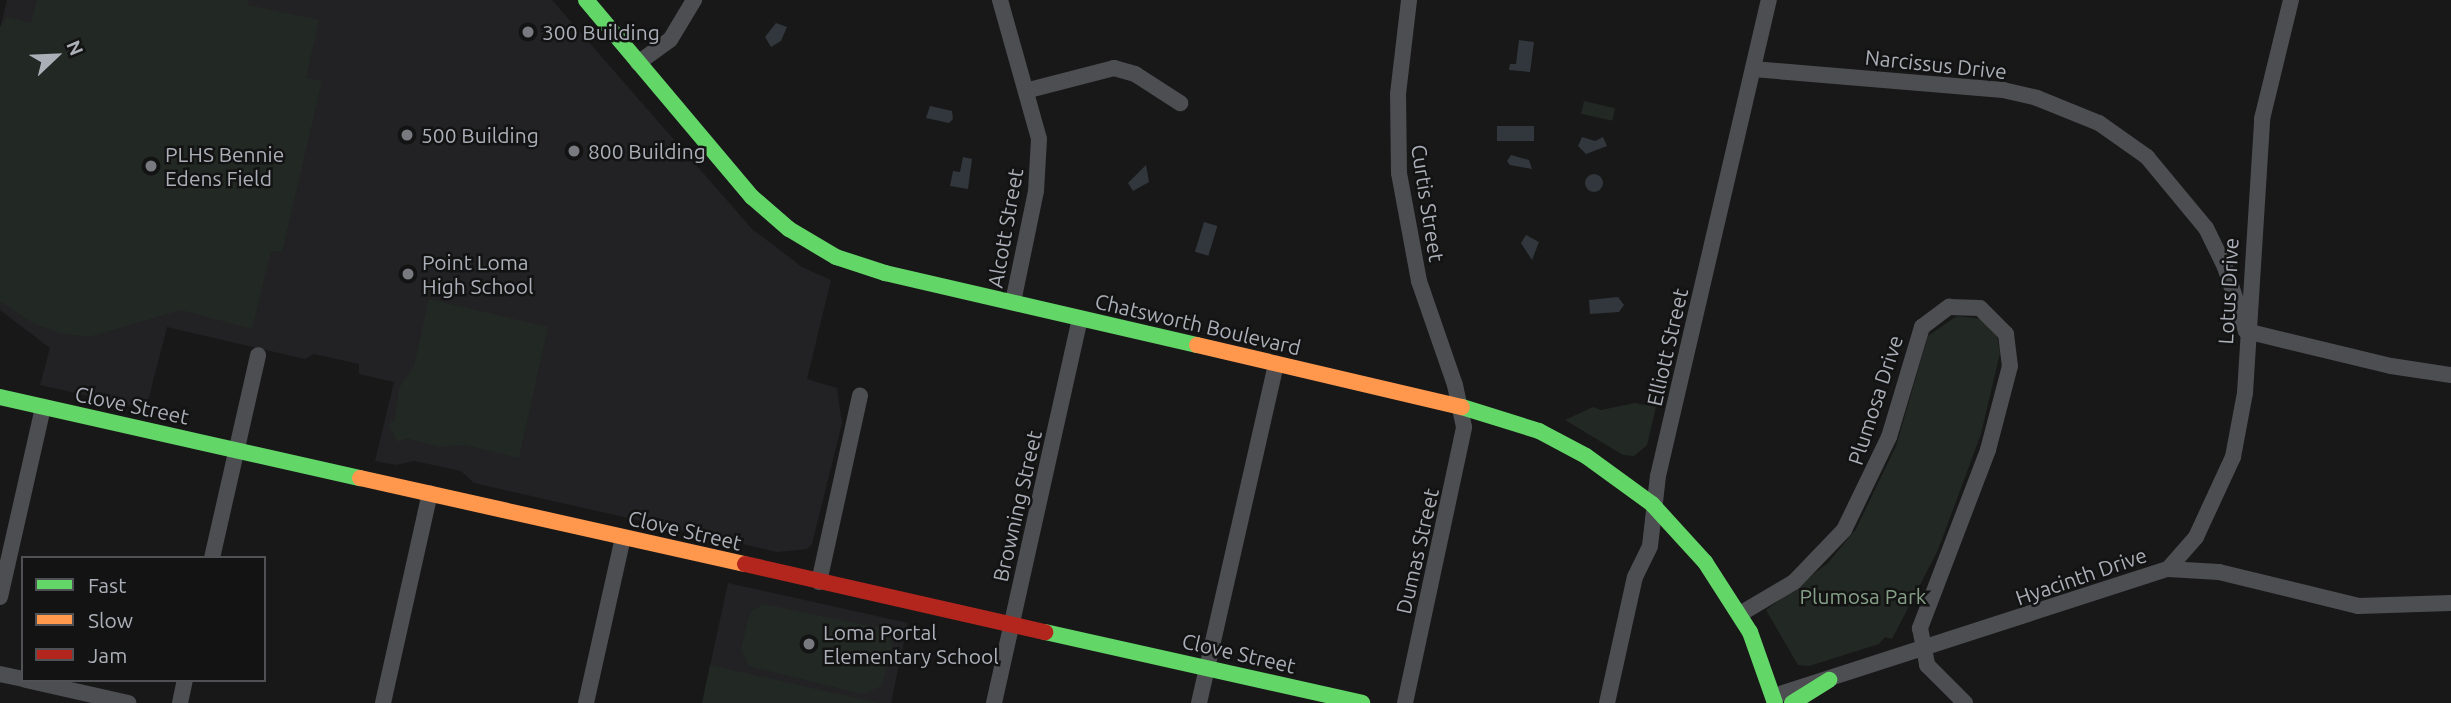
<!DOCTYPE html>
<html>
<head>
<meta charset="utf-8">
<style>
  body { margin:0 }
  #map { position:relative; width:2451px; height:703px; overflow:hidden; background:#181819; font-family:Ubuntu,sans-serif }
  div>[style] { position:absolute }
  .built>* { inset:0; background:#222224 }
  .green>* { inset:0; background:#222823; transform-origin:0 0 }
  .water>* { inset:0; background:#31373c; transform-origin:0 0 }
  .round { border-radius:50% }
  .street>* { height:16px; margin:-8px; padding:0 8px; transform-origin:8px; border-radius:8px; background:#4d4e51 }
  .fast>* { height:16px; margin:-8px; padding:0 8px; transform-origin:8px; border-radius:8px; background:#63d668 }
  .slow>* { height:16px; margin:-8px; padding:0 8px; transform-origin:8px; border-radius:8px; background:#ff974d }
  .jam>* { height:16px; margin:-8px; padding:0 8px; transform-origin:8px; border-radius:8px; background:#b3261e }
  .dots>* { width:19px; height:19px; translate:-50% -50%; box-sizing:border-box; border:4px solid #131314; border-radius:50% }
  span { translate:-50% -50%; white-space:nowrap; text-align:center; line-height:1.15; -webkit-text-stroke:5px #131314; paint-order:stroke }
  .poi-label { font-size:21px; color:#abafb7 }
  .left { translate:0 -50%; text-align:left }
  .street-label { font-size:21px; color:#abafb7 }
  .park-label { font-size:21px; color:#85a086 }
  .legend { position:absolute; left:21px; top:556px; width:245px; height:126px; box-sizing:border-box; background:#131314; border:2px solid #505155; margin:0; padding:9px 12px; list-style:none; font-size:21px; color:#abafb7 }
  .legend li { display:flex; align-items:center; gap:14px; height:35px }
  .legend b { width:35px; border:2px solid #505155 }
  .north { position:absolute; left:21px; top:21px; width:70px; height:70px; -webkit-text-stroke:5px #131314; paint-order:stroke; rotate:67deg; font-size:19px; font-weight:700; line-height:28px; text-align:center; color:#abafb7 }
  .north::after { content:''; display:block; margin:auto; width:24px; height:32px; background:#abafb7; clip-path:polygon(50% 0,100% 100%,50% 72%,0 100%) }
</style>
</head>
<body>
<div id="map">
  <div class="built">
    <i style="clip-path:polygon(7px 0,552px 0,752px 229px,802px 267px,831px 280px,807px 379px,837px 388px,842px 423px,812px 544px,807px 549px,777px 552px,474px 483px,461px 471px,414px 461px,396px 465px,375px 461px,394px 382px,359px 374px,359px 364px,314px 354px,305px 359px,167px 327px,146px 409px,40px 385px,50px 348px,0 310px,0 29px)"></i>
    <i style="clip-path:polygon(728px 583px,908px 623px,891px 703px,702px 703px)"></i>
  </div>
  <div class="green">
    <i style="clip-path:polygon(37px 0,249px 0,248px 5px,319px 20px,306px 78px,322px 81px,282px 252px,271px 251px,252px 329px,181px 310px,89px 337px,59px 333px,31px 322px,0 301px,0 27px,7px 17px,31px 23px)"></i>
    <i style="left:1584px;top:101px;width:32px;height:13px;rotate:13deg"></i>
    <i style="clip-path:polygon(429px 299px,548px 327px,519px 458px,465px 445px,439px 447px,406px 438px,398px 442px,388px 425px,395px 420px,399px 388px,414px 366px)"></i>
    <i style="clip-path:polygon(1957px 316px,1982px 319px,1997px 336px,2000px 353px,1981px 434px,1938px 550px,1892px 639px,1885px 637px,1879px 644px,1809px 666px,1798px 665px,1766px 610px,1828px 563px,1856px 529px,1896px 446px,1928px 336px)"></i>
    <i style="clip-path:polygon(1635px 403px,1656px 407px,1647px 445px,1634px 456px,1623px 455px,1565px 420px,1593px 407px,1601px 410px)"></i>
    <i style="clip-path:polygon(764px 604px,885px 629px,892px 646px,882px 686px,862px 694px,749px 666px,741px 649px,748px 620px,751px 611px)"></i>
    <i style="clip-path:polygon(710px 665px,878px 703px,702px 703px)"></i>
  </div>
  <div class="water">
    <i style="clip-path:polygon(776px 23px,787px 27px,781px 41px,771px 47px,765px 37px)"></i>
    <i style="clip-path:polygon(1519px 40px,1534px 42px,1530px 72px,1509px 70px,1510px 64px,1516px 64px)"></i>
    <i style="clip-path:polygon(930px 106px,952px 111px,953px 119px,949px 123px,926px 118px)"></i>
    <i style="left:1497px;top:126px;width:37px;height:15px"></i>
    <i style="clip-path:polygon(1582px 137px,1595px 141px,1603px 137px,1607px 146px,1586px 154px,1578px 146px)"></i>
    <i style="clip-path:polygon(1511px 155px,1529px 160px,1532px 169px,1510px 165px,1507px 161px)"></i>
    <i style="clip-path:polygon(963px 157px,972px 159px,968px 189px,950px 186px,953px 171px,960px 172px)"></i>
    <i style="clip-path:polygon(1146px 165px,1149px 182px,1133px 191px,1128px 183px)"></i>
    <i class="round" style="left:1585px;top:174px;width:18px;height:18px"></i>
    <i style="left:1204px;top:222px;width:14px;height:31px;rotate:17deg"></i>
    <i style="clip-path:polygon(1526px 235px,1539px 242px,1532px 260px,1521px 243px)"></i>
    <i style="clip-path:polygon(1618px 297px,1624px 305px,1619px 312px,1590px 314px,1589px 300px)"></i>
  </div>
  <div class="street">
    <i style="left:1000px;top:0;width:144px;rotate:74.3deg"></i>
    <i style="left:1039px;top:139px;width:52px;rotate:93.3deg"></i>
    <i style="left:1036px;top:191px;width:113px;rotate:101.7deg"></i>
    <i style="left:638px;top:63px;width:39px;rotate:-36deg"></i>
    <i style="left:670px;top:40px;width:47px;rotate:-59deg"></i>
    <i style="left:1753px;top:69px;width:251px;rotate:4.8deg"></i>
    <i style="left:2003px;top:90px;width:35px;rotate:13deg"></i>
    <i style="left:2037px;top:98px;width:67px;rotate:22deg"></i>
    <i style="left:2099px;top:123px;width:59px;rotate:35.3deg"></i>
    <i style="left:2147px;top:157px;width:92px;rotate:50.3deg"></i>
    <i style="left:2206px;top:228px;width:43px;rotate:64deg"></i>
    <i style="left:2225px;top:267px;width:67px;rotate:71.8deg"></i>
    <i style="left:1029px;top:90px;width:88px;rotate:-14.5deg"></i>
    <i style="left:1114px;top:68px;width:22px;rotate:16deg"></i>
    <i style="left:1135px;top:74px;width:54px;rotate:32.8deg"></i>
    <i style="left:2246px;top:331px;width:149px;rotate:13.6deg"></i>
    <i style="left:2391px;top:366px;width:61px;rotate:8.5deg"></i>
    <i style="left:212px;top:558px;width:208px;rotate:-77.2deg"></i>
    <i style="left:2168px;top:569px;width:43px;rotate:-48.8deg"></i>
    <i style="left:2196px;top:537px;width:88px;rotate:-65.2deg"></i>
    <i style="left:2233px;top:457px;width:65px;rotate:-79.4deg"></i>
    <i style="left:2245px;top:393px;width:275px;rotate:-86.4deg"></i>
    <i style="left:2262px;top:119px;width:122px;rotate:-76.3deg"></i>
    <i style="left:819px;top:582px;width:191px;rotate:-77.6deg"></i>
    <i style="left:0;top:597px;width:195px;rotate:-77.2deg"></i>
    <i style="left:1740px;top:614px;width:63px;rotate:-30.7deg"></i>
    <i style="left:1794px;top:582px;width:72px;rotate:-46.1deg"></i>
    <i style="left:1844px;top:530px;width:103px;rotate:-64.2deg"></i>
    <i style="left:1889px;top:437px;width:115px;rotate:-73.3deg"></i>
    <i style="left:1922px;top:327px;width:34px;rotate:-37deg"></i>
    <i style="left:1949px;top:307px;width:31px;rotate:2deg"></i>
    <i style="left:1980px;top:308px;width:37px;rotate:45deg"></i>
    <i style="left:2006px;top:334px;width:32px;rotate:83deg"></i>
    <i style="left:2010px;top:366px;width:87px;rotate:104.7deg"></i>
    <i style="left:1988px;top:450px;width:191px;rotate:110.9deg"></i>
    <i style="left:1920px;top:628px;width:38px;rotate:79deg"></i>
    <i style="left:1927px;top:665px;width:54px;rotate:45deg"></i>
    <i style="left:0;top:674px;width:24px;rotate:12deg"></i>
    <i style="left:26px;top:680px;width:105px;rotate:12.7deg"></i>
    <i style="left:1774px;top:696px;width:414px;rotate:-17.9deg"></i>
    <i style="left:2168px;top:569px;width:51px;rotate:3.4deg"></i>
    <i style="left:2219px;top:572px;width:143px;rotate:13.7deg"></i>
    <i style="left:2358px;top:606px;width:93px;rotate:-1.8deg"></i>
    <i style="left:180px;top:703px;width:24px;rotate:-78deg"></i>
    <i style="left:383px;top:703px;width:215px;rotate:-77.4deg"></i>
    <i style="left:586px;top:703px;width:170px;rotate:-77.4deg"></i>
    <i style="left:994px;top:703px;width:394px;rotate:-77.4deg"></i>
    <i style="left:1199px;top:703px;width:348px;rotate:-77.2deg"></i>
    <i style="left:1405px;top:703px;width:282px;rotate:-77.9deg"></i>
    <i style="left:1464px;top:427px;width:43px;rotate:-102.1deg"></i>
    <i style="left:1455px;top:385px;width:110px;rotate:-109.1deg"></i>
    <i style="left:1419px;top:281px;width:110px;rotate:-100.5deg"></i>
    <i style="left:1399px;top:173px;width:79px;rotate:-90.7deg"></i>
    <i style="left:1398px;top:94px;width:95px;rotate:-83.3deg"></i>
    <i style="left:1607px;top:703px;width:129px;rotate:-77.5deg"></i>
    <i style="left:1635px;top:577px;width:34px;rotate:-64deg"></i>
    <i style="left:1650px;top:546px;width:70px;rotate:-83.5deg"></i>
    <i style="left:1658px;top:476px;width:489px;rotate:-76.9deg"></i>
  </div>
  <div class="fast">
    <i style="left:586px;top:0;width:258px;rotate:49.9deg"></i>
    <i style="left:752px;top:197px;width:49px;rotate:40.9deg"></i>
    <i style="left:789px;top:229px;width:55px;rotate:30.8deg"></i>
    <i style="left:836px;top:257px;width:52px;rotate:18.1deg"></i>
    <i style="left:885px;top:273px;width:320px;rotate:13deg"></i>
    <i style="left:0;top:397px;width:369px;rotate:12.7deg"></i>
    <i style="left:1462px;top:407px;width:81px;rotate:17.3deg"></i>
    <i style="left:1539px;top:431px;width:53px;rotate:28deg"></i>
    <i style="left:1586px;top:456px;width:82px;rotate:36deg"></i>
    <i style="left:1652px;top:504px;width:79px;rotate:47.6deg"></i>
    <i style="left:1705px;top:562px;width:83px;rotate:57.3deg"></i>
    <i style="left:1750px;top:632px;width:75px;rotate:70.6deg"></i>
    <i style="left:1045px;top:632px;width:325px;rotate:12.6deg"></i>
    <i style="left:1792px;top:703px;width:44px;rotate:-31.9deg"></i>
  </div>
  <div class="slow">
    <i style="left:1197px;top:345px;width:272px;rotate:13.2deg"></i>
    <i style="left:360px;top:478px;width:394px;rotate:12.6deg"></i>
  </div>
  <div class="jam">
    <i style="left:745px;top:564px;width:308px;rotate:12.8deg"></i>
  </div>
  <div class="dots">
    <i style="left:528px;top:32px;background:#787a80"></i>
    <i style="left:407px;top:135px;background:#787a80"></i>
    <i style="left:574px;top:151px;background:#787a80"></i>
    <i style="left:151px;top:166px;background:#787a80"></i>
    <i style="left:408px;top:274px;background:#787a80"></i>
    <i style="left:809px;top:644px;background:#787a80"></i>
  </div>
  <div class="poi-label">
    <span class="left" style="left:542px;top:32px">300 Building</span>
    <span class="left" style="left:421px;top:135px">500 Building</span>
    <span class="left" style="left:588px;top:151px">800 Building</span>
    <span class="left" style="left:165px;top:166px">PLHS Bennie<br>Edens Field</span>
    <span class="left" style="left:422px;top:274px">Point Loma<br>High School</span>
    <span class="left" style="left:823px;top:644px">Loma Portal<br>Elementary School</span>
  </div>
  <div class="street-label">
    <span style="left:1936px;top:64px;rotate:6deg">Narcissus Drive</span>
    <span style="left:1428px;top:203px;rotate:81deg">Curtis Street</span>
    <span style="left:1005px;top:228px;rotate:-80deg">Alcott Street</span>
    <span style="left:2228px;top:291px;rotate:-87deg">Lotus Drive</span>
    <span style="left:1198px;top:324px;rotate:13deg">Chatsworth Boulevard</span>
    <span style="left:1667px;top:347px;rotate:-77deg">Elliott Street</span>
    <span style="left:1875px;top:400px;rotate:-72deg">Plumosa Drive</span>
    <span style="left:132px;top:405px;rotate:12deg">Clove Street</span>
    <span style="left:1017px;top:506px;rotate:-77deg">Browning Street</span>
    <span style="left:685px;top:530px;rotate:13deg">Clove Street</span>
    <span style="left:1417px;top:551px;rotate:-77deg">Dumas Street</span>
    <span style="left:2081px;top:576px;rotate:-19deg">Hyacinth Drive</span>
    <span style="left:1239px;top:653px;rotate:13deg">Clove Street</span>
  </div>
  <div class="park-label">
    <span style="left:1863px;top:596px">Plumosa Park</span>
  </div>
  <ul class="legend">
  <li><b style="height:9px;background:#63d668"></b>Fast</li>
  <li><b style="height:9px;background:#ff974d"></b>Slow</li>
  <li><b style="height:9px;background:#b3261e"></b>Jam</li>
  </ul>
  <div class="north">N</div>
</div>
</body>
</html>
